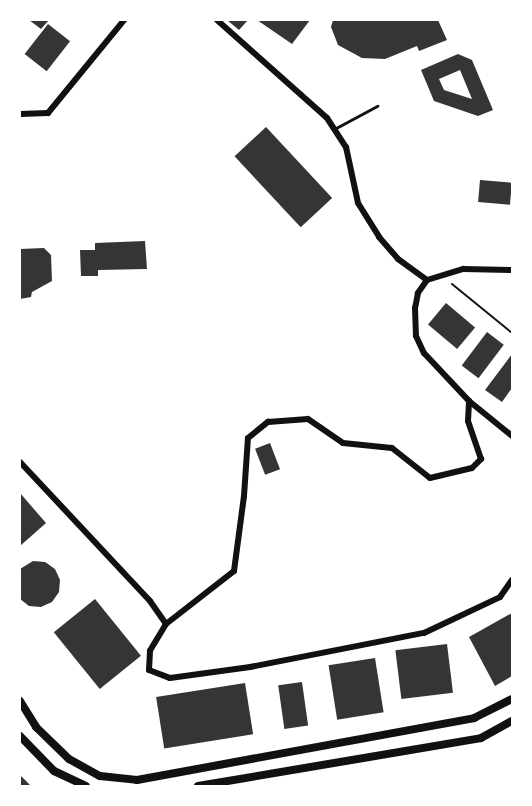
<!DOCTYPE html>
<html>
<head>
<meta charset="utf-8">
<style>
  body { margin:0 }
  #map { position:relative; width:532px; height:806px; overflow:hidden; background:#fff; font-family:"Golos Text",sans-serif }
  div>[style] { position:absolute }
  .building>* { inset:0; background:#353535; transform-origin:0 0 }
  .path>* { height:2px; margin:-1px; padding:0 1px; transform-origin:1px; border-radius:1px; background:#111 }
  .service>* { height:3px; margin:-1.5px; padding:0 1.5px; transform-origin:1.5px; border-radius:1.5px; background:#111 }
  .minor>* { height:6px; margin:-3px; padding:0 3px; transform-origin:3px; border-radius:3px; background:#111 }
  .secondary>* { height:8px; margin:-4px; padding:0 4px; transform-origin:4px; border-radius:4px; background:#111 }
  span { translate:-50% -50%; white-space:nowrap; text-align:center; line-height:1.15; -webkit-text-stroke:4.5px #fff; paint-order:stroke }
  .frame { position:absolute; inset:0; border:21px solid #fff; pointer-events:none }
</style>
</head>
<body>
<div id="map">
  <div class="building">
    <i style="clip-path:polygon(29px 20px,49px 20px,41px 29px)"></i>
    <i style="clip-path:polygon(227px 20px,248px 20px,239px 30px)"></i>
    <i style="clip-path:polygon(257px 20px,310px 20px,292px 44px)"></i>
    <i style="clip-path:polygon(333px 20px,438px 20px,447px 40px,419px 51px,417px 46px,385px 59px,362px 58px,338px 45px,331px 27px)"></i>
    <i style="left:48px;top:24px;width:28px;height:38px;rotate:38deg"></i>
    <i style="clip-path:polygon(evenodd,458px 54px,472px 60px,493px 110px,478px 116px,434px 101px,421px 70px,458px 54px,460px 70px,472px 99px,444px 90px,439px 79px,460px 70px)"></i>
    <i style="left:266px;top:127px;width:97px;height:43px;rotate:47deg"></i>
    <i style="left:480px;top:180px;width:32px;height:22px;rotate:5deg"></i>
    <i style="clip-path:polygon(145px 241px,147px 269px,98px 270px,98px 276px,81px 276px,80px 250px,95px 250px,95px 243px)"></i>
    <i style="clip-path:polygon(44px 248px,51px 255px,52px 281px,32px 292px,31px 297px,20px 299px,20px 249px)"></i>
    <i style="left:446px;top:303px;width:38px;height:28px;rotate:40deg"></i>
    <i style="left:487px;top:332px;width:21px;height:42px;rotate:37deg"></i>
    <i style="clip-path:polygon(512px 354px,512px 388px,502px 402px,485px 390px)"></i>
    <i style="left:270px;top:443px;width:28px;height:16px;rotate:69deg"></i>
    <i style="clip-path:polygon(20px 493px,46px 523px,20px 546px)"></i>
    <i style="clip-path:polygon(33px 561px,45px 562px,55px 569px,60px 580px,59px 592px,52px 602px,41px 607px,29px 606px,20px 599px,20px 569px)"></i>
    <i style="left:95px;top:599px;width:73px;height:53px;rotate:51deg"></i>
    <i style="clip-path:polygon(512px 613px,512px 676px,495px 686px,469px 637px)"></i>
    <i style="left:447px;top:644px;width:49px;height:52px;rotate:83deg"></i>
    <i style="left:375px;top:658px;width:55px;height:47px;rotate:81deg"></i>
    <i style="left:302px;top:682px;width:44px;height:24px;rotate:82deg"></i>
    <i style="left:245px;top:683px;width:52px;height:90px;rotate:81deg"></i>
    <i style="clip-path:polygon(20px 775px,31px 786px,20px 786px)"></i>
  </div>
  <div class="path">
    <i style="left:452px;top:284px;width:77px;rotate:39.2deg"></i>
  </div>
  <div class="service">
    <i style="left:336px;top:128px;width:47px;rotate:-28.2deg"></i>
  </div>
  <div class="minor">
    <i style="left:217px;top:20px;width:147px;rotate:41.7deg"></i>
    <i style="left:327px;top:118px;width:35px;rotate:57deg"></i>
    <i style="left:346px;top:147px;width:57px;rotate:77.9deg"></i>
    <i style="left:358px;top:203px;width:40px;rotate:58deg"></i>
    <i style="left:379px;top:237px;width:29px;rotate:49deg"></i>
    <i style="left:398px;top:259px;width:36px;rotate:36deg"></i>
    <i style="left:20px;top:114px;width:28px;rotate:-2deg"></i>
    <i style="left:48px;top:113px;width:120px;rotate:-50.7deg"></i>
    <i style="left:427px;top:280px;width:16px;rotate:125deg"></i>
    <i style="left:418px;top:293px;width:15px;rotate:101deg"></i>
    <i style="left:415px;top:308px;width:28px;rotate:88deg"></i>
    <i style="left:416px;top:336px;width:19px;rotate:65deg"></i>
    <i style="left:424px;top:353px;width:66px;rotate:46.8deg"></i>
    <i style="left:469px;top:401px;width:55px;rotate:39.1deg"></i>
    <i style="left:427px;top:280px;width:38px;rotate:-17deg"></i>
    <i style="left:463px;top:269px;width:49px;rotate:1.2deg"></i>
    <i style="left:20px;top:462px;width:190px;rotate:46.9deg"></i>
    <i style="left:150px;top:601px;width:28px;rotate:55deg"></i>
    <i style="left:166px;top:624px;width:86px;rotate:-37.9deg"></i>
    <i style="left:234px;top:571px;width:76px;rotate:-82.4deg"></i>
    <i style="left:244px;top:496px;width:58px;rotate:-86.1deg"></i>
    <i style="left:248px;top:438px;width:26px;rotate:-39deg"></i>
    <i style="left:268px;top:422px;width:40px;rotate:-4.3deg"></i>
    <i style="left:308px;top:419px;width:42px;rotate:34.4deg"></i>
    <i style="left:343px;top:443px;width:49px;rotate:5.8deg"></i>
    <i style="left:392px;top:448px;width:48px;rotate:38.3deg"></i>
    <i style="left:430px;top:478px;width:43px;rotate:-13.4deg"></i>
    <i style="left:472px;top:468px;width:13px;rotate:-45deg"></i>
    <i style="left:481px;top:459px;width:40px;rotate:-108.9deg"></i>
    <i style="left:468px;top:421px;width:20px;rotate:-87deg"></i>
    <i style="left:166px;top:624px;width:31px;rotate:121deg"></i>
    <i style="left:150px;top:651px;width:19px;rotate:93deg"></i>
    <i style="left:149px;top:670px;width:22px;rotate:21deg"></i>
    <i style="left:170px;top:678px;width:81px;rotate:-7.8deg"></i>
    <i style="left:250px;top:667px;width:177px;rotate:-11.1deg"></i>
    <i style="left:424px;top:633px;width:84px;rotate:-25.3deg"></i>
    <i style="left:500px;top:597px;width:21px;rotate:-55deg"></i>
  </div>
  <div class="secondary">
    <i style="left:20px;top:701px;width:31px;rotate:58deg"></i>
    <i style="left:36px;top:727px;width:46px;rotate:44.1deg"></i>
    <i style="left:69px;top:759px;width:35px;rotate:29deg"></i>
    <i style="left:100px;top:776px;width:37px;rotate:6deg"></i>
    <i style="left:137px;top:780px;width:343px;rotate:-10.4deg"></i>
    <i style="left:474px;top:718px;width:42px;rotate:-26.6deg"></i>
    <i style="left:20px;top:736px;width:49px;rotate:45.8deg"></i>
    <i style="left:54px;top:771px;width:35px;rotate:25deg"></i>
    <i style="left:198px;top:786px;width:287px;rotate:-9.6deg"></i>
    <i style="left:481px;top:738px;width:35px;rotate:-29deg"></i>
  </div>
  <div class="frame"></div>
</div>
</body>
</html>
